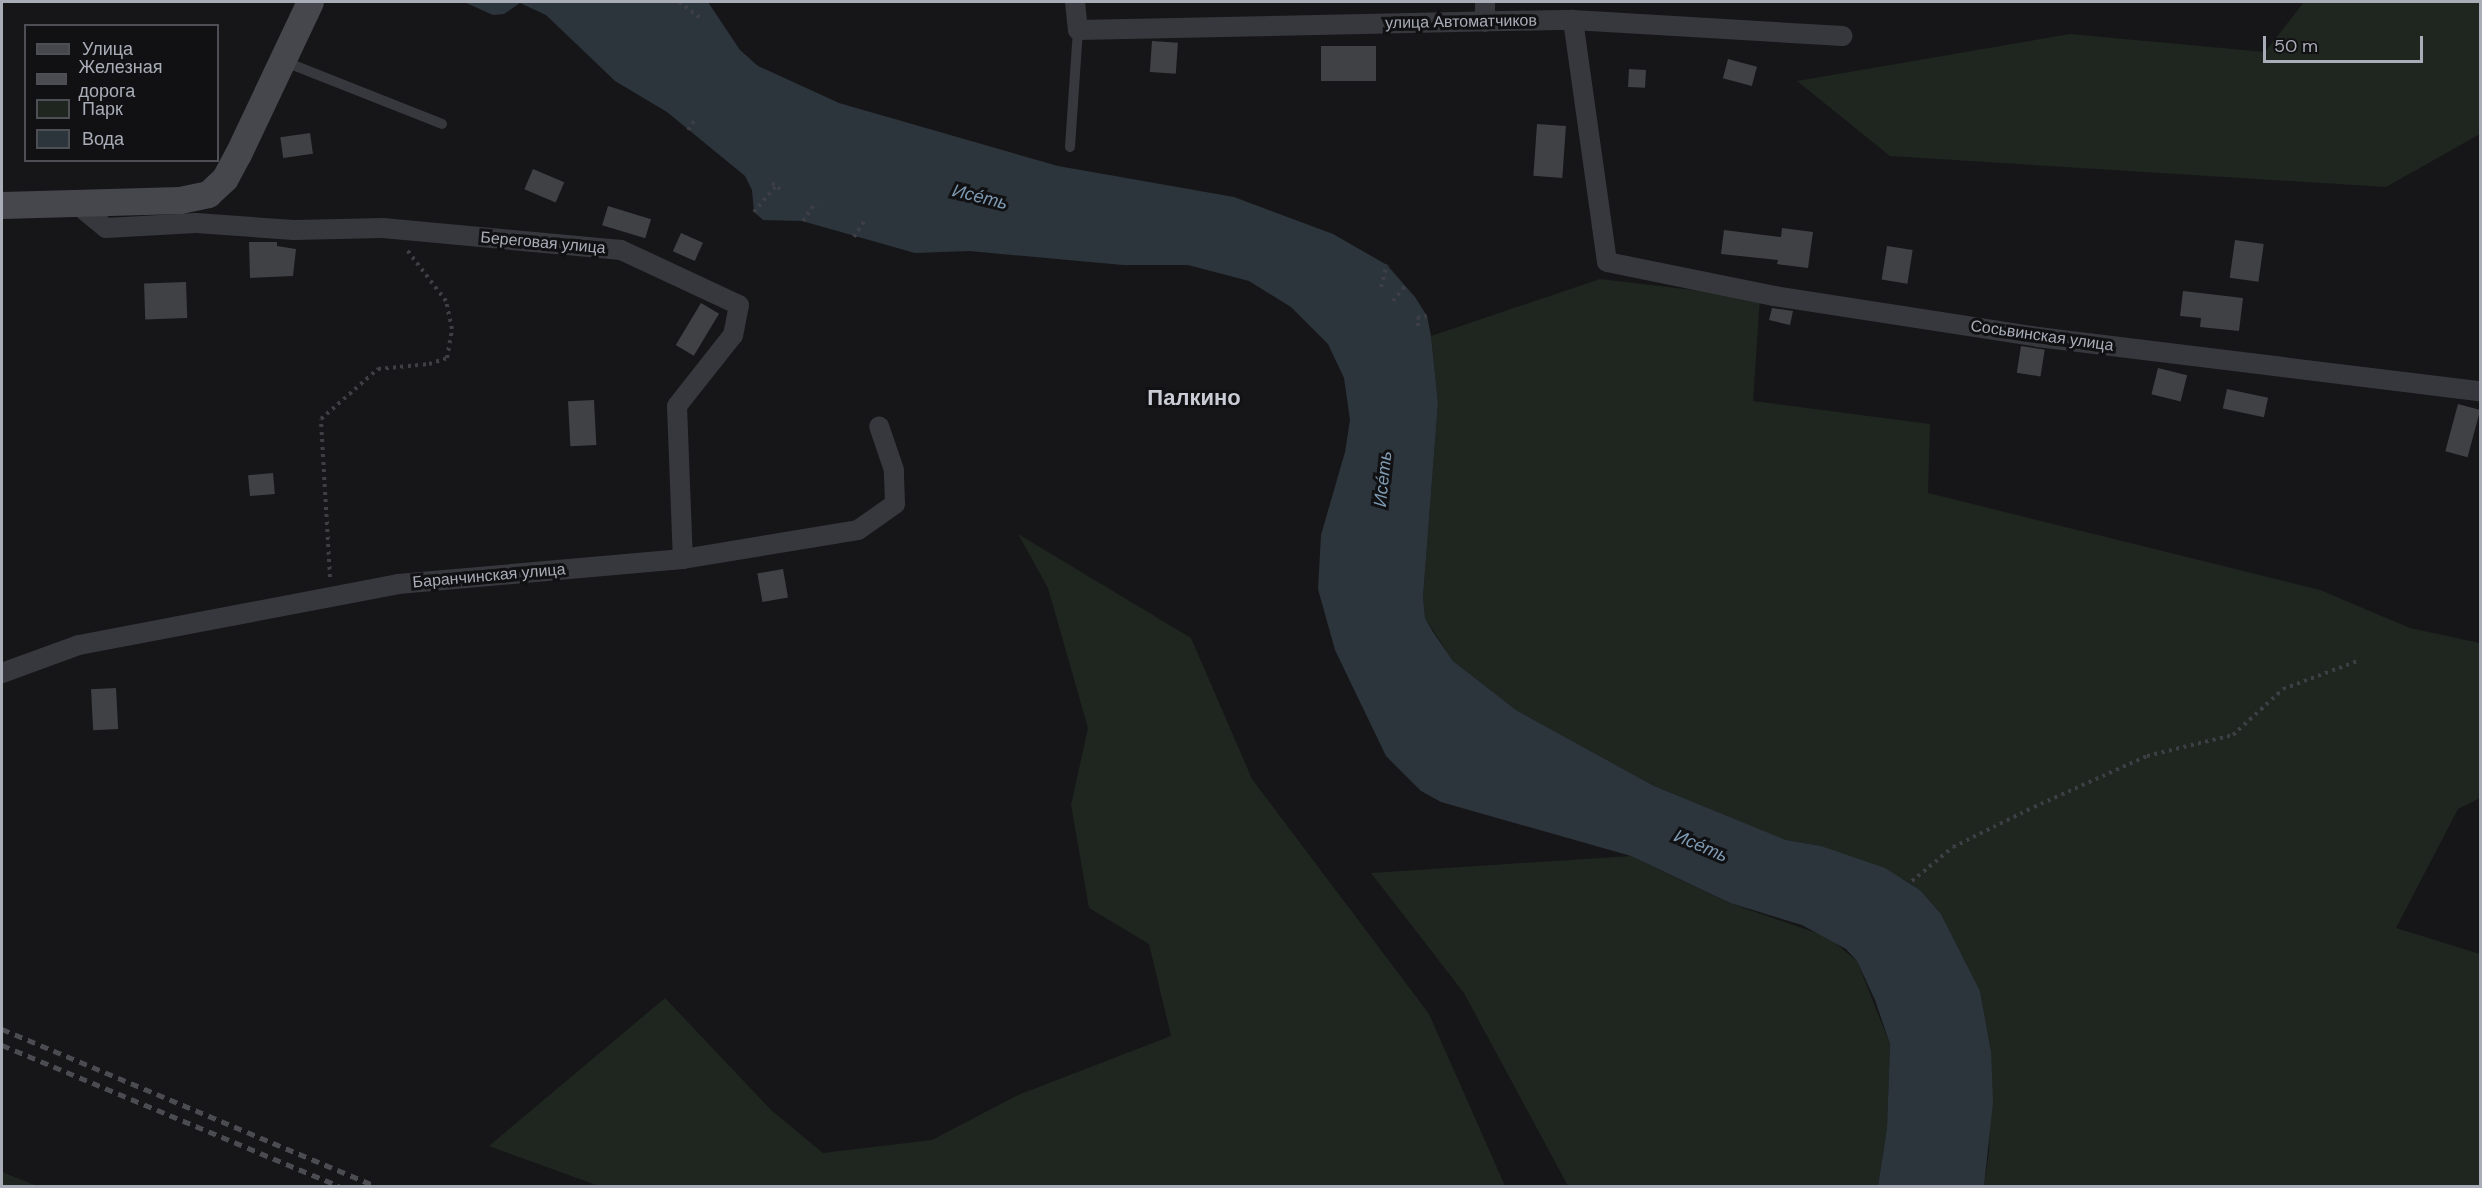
<!DOCTYPE html>
<html>
<head>
<meta charset="utf-8">
<style>
  body { margin:0 }
  #map { position:relative; width:2482px; height:1188px; overflow:hidden; background:#161618; font-family:"DM Sans",sans-serif }
  div>[style] { position:absolute }
  .green>* { inset:0; background:#1e261f }
  .water>* { inset:0; background:#2c353c }
  .building>* { inset:0; background:#404145; transform-origin:0 0 }
  .path>* { height:4px; margin-top:-2px; transform-origin:0; background:repeating-linear-gradient(90deg,#3d3f44 0 3px,transparent 0 7.5px) }
  .lane>* { height:10px; margin:-5px; padding:0 5px; transform-origin:5px; border-radius:5px; background:#37383d }
  .street>* { height:20px; margin:-10px; padding:0 10px; transform-origin:10px; border-radius:10px; background:#37383d }
  .secondary>* { height:27px; margin:-13.5px; padding:0 13.5px; transform-origin:13.5px; border-radius:13.5px; background:#45474d }
  .rail>* { height:4.5px; margin-top:-2.25px; transform-origin:0; background:repeating-linear-gradient(90deg,#4a4c52 0 8px,transparent 0 14px) }
  span { translate:-50% -50%; white-space:nowrap; text-align:center; line-height:1.15; -webkit-text-stroke:6px #111113; paint-order:stroke }
  .street-label { font-size:16px; color:#a8adb8 }
  .water-label { font-size:18px; color:#7f9bb3; font-style:italic }
  .district-label { font-size:22px; color:#c9ccd4; font-weight:700 }
  .frame { position:absolute; inset:0; border:3px solid #a8adb8; pointer-events:none }
  .legend { position:absolute; left:24px; top:24px; width:195px; height:138px; box-sizing:border-box; background:#111113; border:2px solid #4d4f55; margin:0; padding:8px 10px; list-style:none; font-size:18px; color:#a8adb8 }
  .legend li { display:flex; align-items:center; gap:12px; height:30px }
  .legend b { width:30px; border:2px solid #4d4f55 }
  .scale { position:absolute; left:2263px; top:36px; width:160px; height:27px; box-sizing:border-box; border:3px solid #a8adb8; border-top:0; padding-left:8px; font-size:18px; line-height:21px; white-space:nowrap; color:#a8adb8; -webkit-text-stroke:4px #111113; paint-order:stroke }
</style>
</head>
<body>
<div id="map">
  <div class="green">
    <i style="clip-path:polygon(2304px 2px,2480px 2px,2480px 134px,2386px 187px,1890px 156px,1797px 81px,2070px 34px,2265px 52px)"></i>
    <i style="clip-path:polygon(1600px 279px,1760px 298px,1753px 401px,1930px 424px,1928px 493px,2320px 590px,2410px 628px,2480px 643px,2480px 798px,2458px 809px,2396px 928px,2480px 954px,2480px 1186px,1984px 1186px,1989px 1151px,1991px 1050px,1980px 991px,1941px 914px,1920px 890px,1905px 880px,1821px 846px,1786px 840px,1654px 786px,1516px 710px,1453px 661px,1425px 618px,1423px 597px,1438px 403px,1431px 336px)"></i>
    <i style="clip-path:polygon(1018px 534px,1191px 638px,1252px 779px,1429px 1014px,1505px 1186px,599px 1186px,489px 1146px,665px 998px,771px 1110px,823px 1153px,932px 1140px,1018px 1095px,1171px 1036px,1149px 944px,1089px 908px,1071px 805px,1088px 728px,1048px 588px)"></i>
    <i style="clip-path:polygon(1631px 856px,1729px 903px,1828px 937px,1857px 961px,1890px 1044px,1887px 1128px,1878px 1186px,1568px 1186px,1464px 993px,1371px 873px)"></i>
    <i style="clip-path:polygon(2px 1172px,37px 1186px,2px 1186px)"></i>
  </div>
  <div class="water">
    <i style="clip-path:polygon(464px 2px,708px 2px,740px 50px,758px 66px,839px 103px,1058px 166px,1234px 197px,1333px 234px,1387px 265px,1415px 297px,1427px 316px,1431px 336px,1438px 403px,1423px 597px,1425px 618px,1433px 632px,1453px 661px,1516px 710px,1654px 786px,1786px 840px,1821px 846px,1885px 868px,1920px 890px,1941px 914px,1980px 991px,1991px 1051px,1993px 1102px,1984px 1186px,1878px 1186px,1887px 1128px,1890px 1044px,1875px 1000px,1857px 961px,1846px 949px,1802px 925px,1730px 903px,1631px 856px,1441px 802px,1421px 791px,1386px 756px,1335px 650px,1318px 589px,1321px 535px,1345px 452px,1350px 420px,1344px 378px,1328px 344px,1291px 307px,1249px 281px,1188px 265px,1123px 265px,969px 251px,915px 253px,802px 221px,763px 220px,754px 212px,752px 190px,745px 176px,667px 112px,615px 81px,546px 15px,520px 3px,504px 14px,493px 15px)"></i>
  </div>
  <div class="building">
    <i style="left:1152px;top:41px;width:26px;height:31px;rotate:4deg"></i>
    <i style="left:1321px;top:46px;width:55px;height:35px"></i>
    <i style="left:1728px;top:59px;width:30px;height:20px;rotate:15deg"></i>
    <i style="left:1629px;top:69px;width:17px;height:18px;rotate:3deg"></i>
    <i style="left:1537px;top:124px;width:29px;height:52px;rotate:4deg"></i>
    <i style="left:310px;top:133px;width:21px;height:30px;rotate:82deg"></i>
    <i style="left:533px;top:169px;width:34px;height:22px;rotate:23deg"></i>
    <i style="left:608px;top:206px;width:45px;height:20px;rotate:17deg"></i>
    <i style="clip-path:polygon(1782px 228px,1813px 232px,1808px 268px,1777px 264px,1778px 260px,1721px 254px,1724px 230px,1781px 237px)"></i>
    <i style="left:681px;top:233px;width:24px;height:20px;rotate:24deg"></i>
    <i style="left:2235px;top:240px;width:29px;height:38px;rotate:8deg"></i>
    <i style="clip-path:polygon(249px 242px,277px 242px,277px 246px,296px 249px,293px 276px,250px 278px)"></i>
    <i style="left:1887px;top:246px;width:26px;height:34px;rotate:9deg"></i>
    <i style="left:186px;top:282px;width:36px;height:42px;rotate:88deg"></i>
    <i style="clip-path:polygon(2183px 291px,2243px 298px,2239px 331px,2200px 327px,2201px 318px,2180px 316px)"></i>
    <i style="left:701px;top:303px;width:21px;height:49px;rotate:31deg"></i>
    <i style="clip-path:polygon(1772px 308px,1793px 311px,1790px 325px,1769px 320px)"></i>
    <i style="left:2021px;top:346px;width:24px;height:27px;rotate:9deg"></i>
    <i style="left:2158px;top:368px;width:30px;height:27px;rotate:14deg"></i>
    <i style="left:2227px;top:389px;width:42px;height:20px;rotate:12deg"></i>
    <i style="left:594px;top:400px;width:45px;height:26px;rotate:87deg"></i>
    <i style="left:2458px;top:404px;width:23px;height:49px;rotate:15deg"></i>
    <i style="left:273px;top:473px;width:21px;height:25px;rotate:85deg"></i>
    <i style="left:783px;top:569px;width:29px;height:26px;rotate:80deg"></i>
    <i style="left:116px;top:688px;width:41px;height:25px;rotate:87deg"></i>
  </div>
  <div class="path">
    <i style="left:679px;top:2px;width:30px;rotate:37deg"></i>
    <i style="left:688px;top:130px;width:11px;rotate:-56deg"></i>
    <i style="left:772px;top:183px;width:10px;rotate:37deg"></i>
    <i style="left:754px;top:212px;width:34px;rotate:-50deg"></i>
    <i style="left:803px;top:221px;width:23px;rotate:-56deg"></i>
    <i style="left:854px;top:237px;width:20px;rotate:-57deg"></i>
    <i style="left:1381px;top:287px;width:23px;rotate:-75deg"></i>
    <i style="left:1393px;top:301px;width:21px;rotate:-51deg"></i>
    <i style="left:1418px;top:326px;width:8px;rotate:-97deg"></i>
    <i style="left:1417px;top:318px;width:10px;rotate:-11deg"></i>
    <i style="left:330px;top:577px;width:158px;rotate:-93.3deg"></i>
    <i style="left:321px;top:419px;width:76px;rotate:-41.3deg"></i>
    <i style="left:378px;top:369px;width:51px;rotate:-5.6deg"></i>
    <i style="left:429px;top:364px;width:19px;rotate:-18deg"></i>
    <i style="left:447px;top:358px;width:29px;rotate:-80deg"></i>
    <i style="left:452px;top:329px;width:29px;rotate:-102deg"></i>
    <i style="left:446px;top:301px;width:64px;rotate:-127.4deg"></i>
    <i style="left:1912px;top:881px;width:53px;rotate:-39.7deg"></i>
    <i style="left:1953px;top:847px;width:90px;rotate:-26.3deg"></i>
    <i style="left:2034px;top:807px;width:124px;rotate:-24.3deg"></i>
    <i style="left:2147px;top:756px;width:89px;rotate:-13.7deg"></i>
    <i style="left:2233px;top:735px;width:68px;rotate:-42.6deg"></i>
    <i style="left:2283px;top:689px;width:80px;rotate:-20.5deg"></i>
  </div>
  <div class="lane">
    <i style="left:283px;top:61px;width:171px;rotate:21.6deg"></i>
    <i style="left:1070px;top:147px;width:117px;rotate:-86.1deg"></i>
  </div>
  <div class="street">
    <i style="left:1075px;top:2px;width:28px;rotate:84deg"></i>
    <i style="left:1078px;top:30px;width:495px;rotate:-1.2deg"></i>
    <i style="left:1573px;top:20px;width:270px;rotate:3.4deg"></i>
    <i style="left:1573px;top:20px;width:244px;rotate:82deg"></i>
    <i style="left:1607px;top:262px;width:170px;rotate:11.5deg"></i>
    <i style="left:1774px;top:296px;width:267px;rotate:8.8deg"></i>
    <i style="left:2038px;top:337px;width:445px;rotate:7deg"></i>
    <i style="left:1485px;top:22px;width:20px;rotate:-90deg"></i>
    <i style="left:72px;top:200px;width:44px;rotate:39.5deg"></i>
    <i style="left:106px;top:228px;width:90px;rotate:-3.2deg"></i>
    <i style="left:196px;top:223px;width:98px;rotate:4.1deg"></i>
    <i style="left:294px;top:230px;width:89px;rotate:-1.3deg"></i>
    <i style="left:383px;top:228px;width:239px;rotate:5.3deg"></i>
    <i style="left:621px;top:250px;width:130px;rotate:25deg"></i>
    <i style="left:739px;top:305px;width:31px;rotate:101deg"></i>
    <i style="left:733px;top:335px;width:90px;rotate:128.3deg"></i>
    <i style="left:677px;top:406px;width:153px;rotate:87.8deg"></i>
    <i style="left:2px;top:673px;width:82px;rotate:-20deg"></i>
    <i style="left:79px;top:645px;width:325px;rotate:-10.8deg"></i>
    <i style="left:398px;top:584px;width:286px;rotate:-5deg"></i>
    <i style="left:683px;top:559px;width:177px;rotate:-9.4deg"></i>
    <i style="left:858px;top:530px;width:45px;rotate:-35.1deg"></i>
    <i style="left:895px;top:504px;width:34px;rotate:-92deg"></i>
    <i style="left:894px;top:470px;width:46px;rotate:-108.8deg"></i>
  </div>
  <div class="secondary">
    <i style="left:2px;top:205px;width:178px;rotate:-1.6deg"></i>
    <i style="left:180px;top:200px;width:29px;rotate:-12deg"></i>
    <i style="left:208px;top:194px;width:23px;rotate:-43deg"></i>
    <i style="left:225px;top:178px;width:27px;rotate:-62deg"></i>
    <i style="left:238px;top:154px;width:168px;rotate:-64.7deg"></i>
  </div>
  <div class="rail">
    <i style="left:2px;top:1029px;width:405px;rotate:22.8deg"></i>
    <i style="left:2px;top:1045px;width:365px;rotate:22.7deg"></i>
  </div>
  <div class="street-label">
    <span style="left:1461px;top:22px;rotate:-1deg">улица Автоматчиков</span>
    <span style="left:543px;top:243px;rotate:5deg">Береговая улица</span>
    <span style="left:2042px;top:336px;rotate:8deg">Сосьвинская улица</span>
    <span style="left:489px;top:576px;rotate:-5deg">Баранчинская улица</span>
  </div>
  <div class="water-label">
    <span style="left:980px;top:197px;rotate:14deg">Исе́ть</span>
    <span style="left:1383px;top:479px;rotate:-84deg">Исе́ть</span>
    <span style="left:1701px;top:846px;rotate:23deg">Исе́ть</span>
  </div>
  <div class="district-label">
    <span style="left:1194px;top:398px">Палкино</span>
  </div>
  <div class="frame"></div>
  <ul class="legend">
  <li><b style="height:8px;background:#45474d"></b>Улица</li>
  <li><b style="height:8px;background:#4a4c52"></b>Железная дорога</li>
  <li><b style="height:16px;background:#1e261f"></b>Парк</li>
  <li><b style="height:16px;background:#2c353c"></b>Вода</li>
  </ul>
  <div class="scale">50 m</div>
</div>
</body>
</html>
